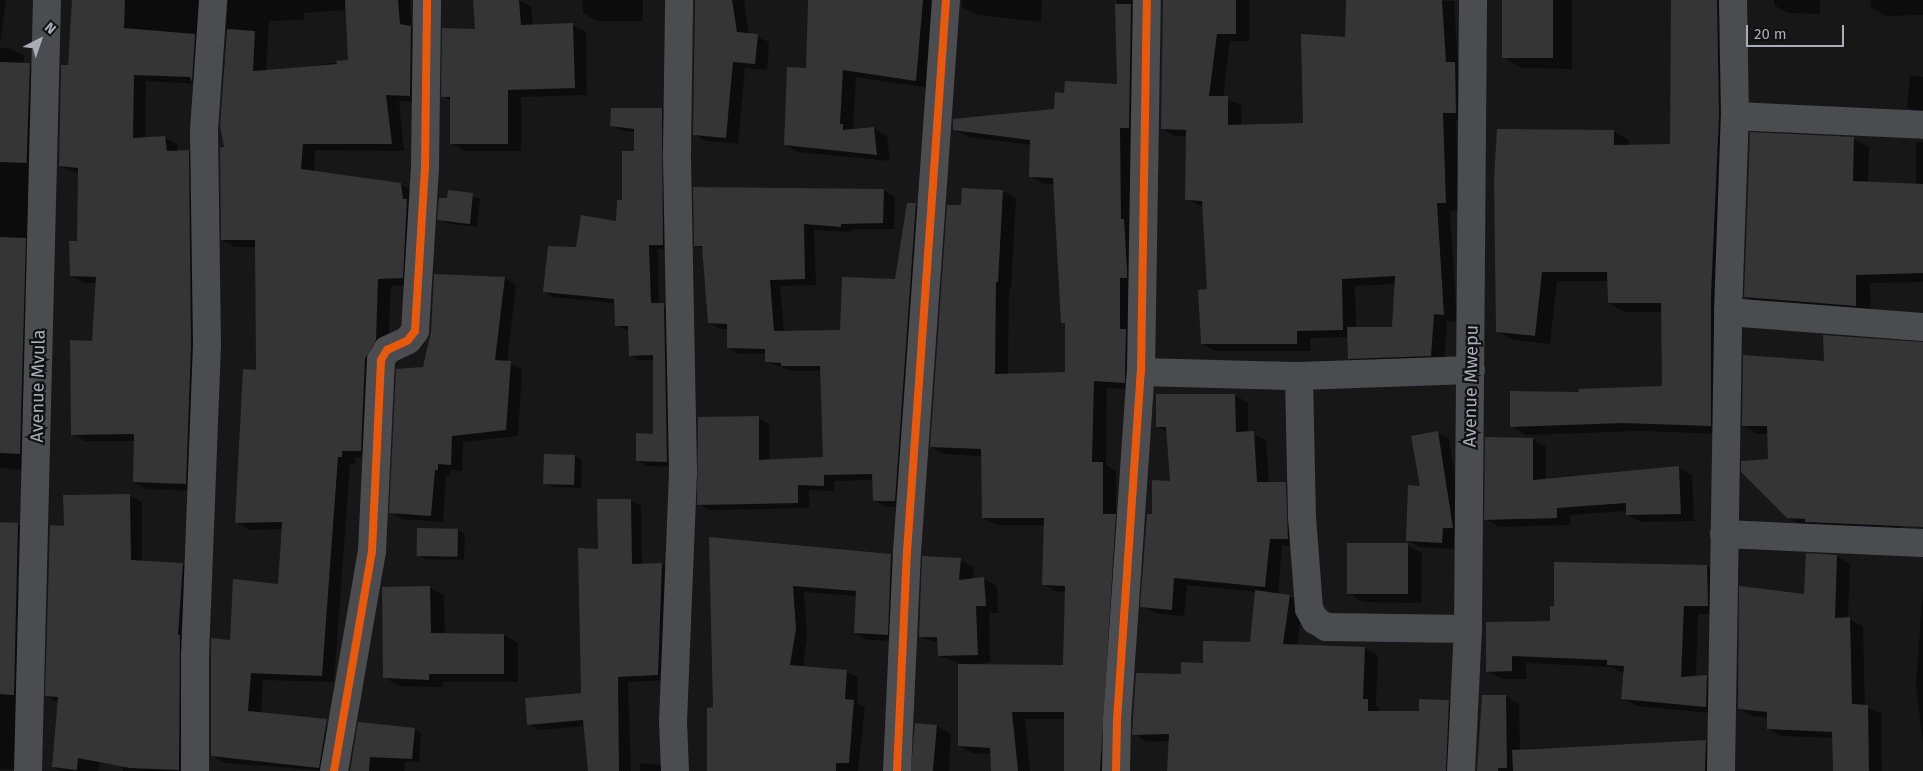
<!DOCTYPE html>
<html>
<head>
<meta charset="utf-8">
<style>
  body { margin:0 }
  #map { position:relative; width:1923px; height:771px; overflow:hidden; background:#171717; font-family:"Fira Sans",sans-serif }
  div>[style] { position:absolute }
  .shadow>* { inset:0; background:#0007 }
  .building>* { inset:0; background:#353536; transform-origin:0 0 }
  .street>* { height:28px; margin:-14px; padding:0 14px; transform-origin:14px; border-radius:14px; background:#4b4c50 }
  .cycleway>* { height:8px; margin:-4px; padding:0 4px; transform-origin:4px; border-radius:4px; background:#e8590c }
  span { translate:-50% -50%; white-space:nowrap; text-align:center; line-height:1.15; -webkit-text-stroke:4.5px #111113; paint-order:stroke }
  .street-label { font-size:18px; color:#a8adb8 }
  .north { position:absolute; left:15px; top:15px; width:50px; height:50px; -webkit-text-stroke:4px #111113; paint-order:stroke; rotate:41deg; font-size:14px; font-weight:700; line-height:20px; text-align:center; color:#a8adb8 }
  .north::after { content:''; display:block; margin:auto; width:18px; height:22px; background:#a8adb8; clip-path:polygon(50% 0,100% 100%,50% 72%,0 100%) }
  .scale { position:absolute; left:1746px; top:25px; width:98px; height:22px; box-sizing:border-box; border:2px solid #a8adb8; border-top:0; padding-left:6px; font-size:15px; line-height:18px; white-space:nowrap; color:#a8adb8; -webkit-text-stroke:4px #111113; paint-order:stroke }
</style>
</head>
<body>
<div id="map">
  <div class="shadow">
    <i style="clip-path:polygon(0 0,6px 0,0 43px)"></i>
    <i style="clip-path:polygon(73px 0,212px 0,197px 84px,146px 81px,145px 139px,165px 138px,178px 145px,178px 152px,188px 151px,201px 158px,199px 491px,147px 489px,134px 482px,135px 441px,85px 441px,73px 434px,93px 342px,97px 283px,84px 283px,71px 275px,78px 242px,79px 174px,60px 166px)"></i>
    <i style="clip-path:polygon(evenodd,228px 0,410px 0,412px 28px,424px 35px,423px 102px,399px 101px,404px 151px,315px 150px,314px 172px,400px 184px,413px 192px,415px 285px,391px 286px,388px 347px,374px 458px,355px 457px,355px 464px,350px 464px,334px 682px,263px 680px,261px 714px,318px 719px,330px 727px,326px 771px,225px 763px,212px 755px,231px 641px,279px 585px,282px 529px,250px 530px,237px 523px,258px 371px,256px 247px,235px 247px,222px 240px,225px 148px,221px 126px,228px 0,346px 10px,349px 61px,266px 72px,269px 21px,304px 20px,303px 13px,346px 10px)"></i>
    <i style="clip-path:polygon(508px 0,519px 0,531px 7px,533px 26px,573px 25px,586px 32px,587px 95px,521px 97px,521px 151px,464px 151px,451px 143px,451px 101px,443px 96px,476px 30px)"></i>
    <i style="clip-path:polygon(583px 0,643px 0,643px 21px,597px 21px,583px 13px)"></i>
    <i style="clip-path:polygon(696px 0,744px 0,749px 34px,769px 42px,767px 70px,745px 68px,738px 144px,706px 141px,694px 134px)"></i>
    <i style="clip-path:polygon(809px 0,946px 0,929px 88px,856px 77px,853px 130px,874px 128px,887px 136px,890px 161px,798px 152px,785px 144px,807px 69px)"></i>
    <i style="clip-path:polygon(962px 0,1042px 0,1041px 22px,976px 15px,962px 7px)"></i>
    <i style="clip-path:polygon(1117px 0,1149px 0,1138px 390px,1107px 388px,1106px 465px,1116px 471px,1116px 516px,1129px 523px,1114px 771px,1065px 771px,1065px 719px,1025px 719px,1030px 771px,993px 771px,991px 754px,972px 753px,959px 745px,959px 663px,939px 656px,939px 644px,920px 636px,960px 560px,974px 567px,973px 580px,984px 579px,997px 586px,998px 613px,989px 613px,990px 662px,971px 665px,1064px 666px,1066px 592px,1057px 592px,1043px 584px,1045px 525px,997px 525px,983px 518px,982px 456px,945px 454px,931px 447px,962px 207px,1003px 191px,1016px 198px,1011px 289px,1009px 289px,1008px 375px,1066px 373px,1066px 324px,1062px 322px,1055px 184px,1044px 184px,1030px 176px,1031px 145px,968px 137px,954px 129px,1056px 110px,1065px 94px,1118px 85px)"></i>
    <i style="clip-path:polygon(evenodd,1164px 0,1249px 0,1249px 41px,1230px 41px,1223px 98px,1241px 105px,1241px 126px,1304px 125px,1346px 39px,1347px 0,1454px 1px,1458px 66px,1468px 71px,1469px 120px,1456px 120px,1459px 210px,1450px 211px,1457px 322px,1447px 321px,1444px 363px,1362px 366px,1349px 358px,1349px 337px,1310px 338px,1310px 351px,1215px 351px,1202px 343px,1208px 290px,1203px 207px,1186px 199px,1187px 136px,1175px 136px,1162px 128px,1164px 0,1396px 284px,1393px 328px,1356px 328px,1355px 286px,1396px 284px)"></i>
    <i style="clip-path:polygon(1503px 0,1572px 0,1572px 69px,1522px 68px,1503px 57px)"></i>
    <i style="clip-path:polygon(1672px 0,1736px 0,1726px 434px,1640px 431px,1526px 435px,1511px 426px,1664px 387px,1663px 312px,1624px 312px,1609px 303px,1608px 281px,1557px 281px,1550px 344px,1513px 340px,1497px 331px,1613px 131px,1629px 140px,1629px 146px,1672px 146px)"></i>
    <i style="clip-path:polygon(1774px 0,1820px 0,1820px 14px,1788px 13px,1774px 5px)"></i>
    <i style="clip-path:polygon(1871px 0,1923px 0,1923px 15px,1886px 16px,1871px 7px)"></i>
    <i style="clip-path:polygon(0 48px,9px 48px,24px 56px,24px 64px,44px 73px,26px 471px,0 467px)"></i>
    <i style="clip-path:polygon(1910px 75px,1923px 77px,1923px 113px,1907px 108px)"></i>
    <i style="clip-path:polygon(662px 109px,671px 115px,672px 250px,658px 249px,659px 304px,673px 310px,676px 467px,646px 466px,637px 460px,655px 435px,655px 360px,639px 360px,630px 355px,629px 331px,616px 325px,615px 303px,553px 297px,544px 291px,577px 249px,617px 223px,635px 153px,635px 132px,620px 130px,611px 125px)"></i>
    <i style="clip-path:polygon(1854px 139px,1869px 147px,1868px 183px,1916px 185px,1916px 142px,1923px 142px,1923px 282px,1870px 283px,1871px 314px,1760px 305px,1745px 296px)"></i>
    <i style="clip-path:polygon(695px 188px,884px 190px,895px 197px,894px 229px,852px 229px,851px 232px,814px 230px,816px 285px,780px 286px,784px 332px,841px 332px,896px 280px,916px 205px,926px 211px,906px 506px,886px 507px,875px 500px,874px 480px,835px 481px,834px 491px,809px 490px,809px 508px,709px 510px,699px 504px,758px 418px,769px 424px,770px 461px,824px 459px,821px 371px,793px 371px,766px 362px,766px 354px,739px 354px,728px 348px,728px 329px,720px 329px,709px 322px,704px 250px,696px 245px)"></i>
    <i style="clip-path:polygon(449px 191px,480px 199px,477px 227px,446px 223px,439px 219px)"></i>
    <i style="clip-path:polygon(435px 275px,505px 278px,516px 285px,507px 362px,522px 369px,518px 436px,463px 442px,462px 471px,450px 470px,450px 475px,446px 475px,443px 522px,402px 519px,391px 512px,432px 332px)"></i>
    <i style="clip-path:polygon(1824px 336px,1923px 342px,1923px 468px,1906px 467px,1900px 534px,1803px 526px,1788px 517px,1769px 460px,1768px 434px,1758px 434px,1743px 426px,1825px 362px)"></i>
    <i style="clip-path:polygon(1235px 395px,1248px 403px,1248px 432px,1266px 440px,1269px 483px,1285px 484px,1298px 491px,1300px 546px,1282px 546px,1278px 594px,1290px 596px,1303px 604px,1297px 645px,1365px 648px,1378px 656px,1376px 705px,1381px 712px,1420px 712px,1448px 701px,1462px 709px,1459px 771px,1169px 771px,1170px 741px,1147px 742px,1134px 734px,1182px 675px,1251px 644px,1256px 592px,1187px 585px,1184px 616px,1155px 613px,1142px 606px,1153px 515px,1171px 482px,1167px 432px,1157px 426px)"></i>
    <i style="clip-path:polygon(1437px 433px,1449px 439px,1464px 534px,1454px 534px,1454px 549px,1419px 547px,1408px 541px)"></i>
    <i style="clip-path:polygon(1533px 439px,1546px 447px,1546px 480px,1679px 468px,1692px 475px,1694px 521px,1641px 522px,1627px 515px,1627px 511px,1570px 515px,1570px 525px,1499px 527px,1486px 519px)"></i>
    <i style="clip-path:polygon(575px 456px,582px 460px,581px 488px,552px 487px,545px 483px)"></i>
    <i style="clip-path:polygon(130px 496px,142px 502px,142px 562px,183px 565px,194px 571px,191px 771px,123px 771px,124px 670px,98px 771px,61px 771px,53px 767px,59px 703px,47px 696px,65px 528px)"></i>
    <i style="clip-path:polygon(631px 500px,641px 506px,642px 565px,662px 564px,672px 570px,668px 680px,628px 682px,631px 771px,589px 771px,585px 726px,539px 730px,528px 724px,582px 694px,599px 550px)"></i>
    <i style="clip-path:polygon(0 523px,18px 524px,33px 533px,21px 769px,0 769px)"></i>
    <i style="clip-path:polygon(458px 530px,465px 534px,464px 560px,425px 559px,418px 555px)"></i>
    <i style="clip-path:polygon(711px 539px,891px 555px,903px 562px,899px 641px,867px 640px,855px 633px,857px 596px,804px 592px,807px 636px,803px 667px,846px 671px,858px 678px,857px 703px,865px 708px,858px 771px,708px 771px,714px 708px)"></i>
    <i style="clip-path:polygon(1407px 545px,1422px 553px,1421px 603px,1363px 602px,1348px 593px)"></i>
    <i style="clip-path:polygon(1807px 555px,1837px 556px,1850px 564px,1848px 619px,1863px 626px,1865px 706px,1881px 713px,1882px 771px,1834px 771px,1834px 738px,1781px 736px,1768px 728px,1768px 718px,1752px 716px,1739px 709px,1805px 595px)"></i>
    <i style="clip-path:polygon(1707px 566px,1721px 575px,1722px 614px,1698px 614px,1696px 677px,1707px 677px,1721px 685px,1720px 714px,1637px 706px,1622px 698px,1624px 673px,1612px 667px,1526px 663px,1526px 679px,1502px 679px,1487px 671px,1551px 623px)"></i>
    <i style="clip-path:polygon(1923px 587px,1923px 746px,1916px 684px)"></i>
    <i style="clip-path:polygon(430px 588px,444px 596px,445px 634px,504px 635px,518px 643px,518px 682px,443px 682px,443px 687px,399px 686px,384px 677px)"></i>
    <i style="clip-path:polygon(1506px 696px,1519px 704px,1520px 749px,1706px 741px,1719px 748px,1719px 771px,1478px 771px)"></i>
    <i style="clip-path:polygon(359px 723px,414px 729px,421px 733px,419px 762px,405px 762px,404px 771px,350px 771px)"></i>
    <i style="clip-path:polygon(916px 724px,937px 726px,951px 734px,949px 771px,914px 771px)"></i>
    <i style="clip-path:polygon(640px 763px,659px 765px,670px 771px,640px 771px)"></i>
  </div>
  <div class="building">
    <i style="clip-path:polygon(72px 0,125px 0,124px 28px,195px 34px,192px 82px,190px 77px,134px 75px,133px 138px,165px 136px,167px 151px,189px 150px,191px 345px,186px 484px,133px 482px,134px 434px,71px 435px,70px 340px,92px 341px,96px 277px,70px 276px,69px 241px,77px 241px,78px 168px,59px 166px,61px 65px,68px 65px)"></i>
    <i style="clip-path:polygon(345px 0,398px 0,400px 24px,411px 26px,410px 96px,386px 95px,392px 144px,303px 144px,301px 169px,401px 183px,403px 199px,407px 199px,403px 278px,378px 279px,376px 340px,365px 359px,361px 451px,342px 451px,342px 457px,338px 457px,322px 676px,251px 673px,248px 711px,327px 719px,319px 768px,211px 756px,211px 638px,230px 640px,233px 579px,278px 584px,282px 522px,235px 523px,243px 369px,256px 370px,255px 240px,221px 240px,220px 147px,224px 147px,220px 126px,227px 29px,255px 31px,253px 71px,337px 64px,336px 61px,348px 60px)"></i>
    <i style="clip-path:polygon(473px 0,519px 0,521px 25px,573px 23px,575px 88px,508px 90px,508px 144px,450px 144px,450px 97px,441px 97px,442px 28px,475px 29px)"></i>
    <i style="clip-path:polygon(695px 0,732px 0,737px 32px,758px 34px,755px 64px,733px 62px,726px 138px,693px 135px)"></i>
    <i style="clip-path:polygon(808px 0,923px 0,916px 81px,843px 70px,840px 124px,843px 124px,843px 130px,874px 127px,877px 155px,784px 145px,787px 67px,806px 68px)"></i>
    <i style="clip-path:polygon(1163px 0,1236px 0,1236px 34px,1217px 34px,1209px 96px,1228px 96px,1228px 125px,1303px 123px,1301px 34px,1345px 37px,1346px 0,1442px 0,1446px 62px,1455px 62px,1456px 113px,1443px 113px,1446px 203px,1437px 203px,1444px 315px,1434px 314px,1431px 356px,1348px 359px,1347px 327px,1392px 327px,1395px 276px,1342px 279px,1343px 330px,1297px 331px,1297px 344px,1201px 344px,1198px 290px,1207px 289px,1202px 201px,1185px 200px,1186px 130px,1161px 129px)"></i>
    <i style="left:1502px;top:0;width:51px;height:58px"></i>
    <i style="clip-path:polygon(1671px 0,1717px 0,1719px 116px,1711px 295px,1711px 426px,1623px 423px,1510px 427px,1510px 391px,1579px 392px,1578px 389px,1662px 386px,1661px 303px,1608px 303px,1607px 272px,1542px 272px,1535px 336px,1496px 332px,1494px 178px,1497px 129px,1614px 130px,1614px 145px,1670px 144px)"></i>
    <i style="clip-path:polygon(1115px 4px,1131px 4px,1129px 128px,1120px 128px,1121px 219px,1124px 219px,1127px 271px,1127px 278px,1120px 278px,1120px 329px,1126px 329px,1125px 371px,1125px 383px,1094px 381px,1092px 462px,1103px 462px,1103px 514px,1116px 514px,1100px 771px,1064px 771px,1064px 712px,1012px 712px,1018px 771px,991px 771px,990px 748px,958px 746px,958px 664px,1063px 665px,1065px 586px,1042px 585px,1044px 518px,982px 518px,981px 449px,930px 447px,947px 205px,961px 205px,962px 188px,1003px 190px,998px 282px,996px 282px,995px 374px,1065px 372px,1065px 323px,1061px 323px,1053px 178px,1029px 177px,1030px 140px,953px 130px,953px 119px,1054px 109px,1055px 92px,1064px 93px,1065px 81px,1117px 84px)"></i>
    <i style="left:0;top:62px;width:30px;height:100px;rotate:2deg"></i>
    <i style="clip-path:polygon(611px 108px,662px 108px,663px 245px,649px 245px,651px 303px,664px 303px,667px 462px,636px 461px,636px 433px,653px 434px,653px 355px,629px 356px,628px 326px,615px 326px,614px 299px,543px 292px,548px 246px,576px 247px,581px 215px,616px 221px,617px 200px,622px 200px,622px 151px,634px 151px,634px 129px,610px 126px)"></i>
    <i style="clip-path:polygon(1750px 132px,1854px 137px,1853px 181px,1923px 184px,1923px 273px,1856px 275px,1856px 306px,1744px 297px)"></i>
    <i style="clip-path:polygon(693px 187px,884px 189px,883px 223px,841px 224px,841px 227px,804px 224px,805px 279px,770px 280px,774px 331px,840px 330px,842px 277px,895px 279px,907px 203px,916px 203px,895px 501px,873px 501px,872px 474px,824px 475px,824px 486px,798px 485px,798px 503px,697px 505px,698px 417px,759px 416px,759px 460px,823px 457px,820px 366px,781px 366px,781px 363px,765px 362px,765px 349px,727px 348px,727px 324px,708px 323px,702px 246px,694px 246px)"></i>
    <i style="clip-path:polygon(448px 190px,473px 193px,470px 224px,437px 220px,439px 198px,447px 198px)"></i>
    <i style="clip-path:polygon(0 237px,26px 238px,20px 454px,0 453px)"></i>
    <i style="clip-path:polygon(434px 274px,505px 277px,495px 360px,511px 361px,506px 430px,452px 436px,451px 465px,438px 464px,438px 470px,435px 470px,431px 516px,389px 513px,396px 369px,423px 367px,431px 332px)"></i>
    <i style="clip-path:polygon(1823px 335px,1923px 342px,1923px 527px,1805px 522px,1805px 519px,1787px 518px,1741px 472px,1741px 461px,1768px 459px,1767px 426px,1742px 426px,1743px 355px,1824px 361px)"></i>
    <i style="clip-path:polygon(1156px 394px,1235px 394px,1236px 432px,1254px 431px,1257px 482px,1286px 482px,1288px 539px,1270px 539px,1265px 587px,1174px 578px,1172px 610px,1140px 607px,1147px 514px,1152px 514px,1152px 480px,1170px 481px,1166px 427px,1156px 427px)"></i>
    <i style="clip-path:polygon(1438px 431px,1453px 528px,1443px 528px,1442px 543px,1406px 541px,1408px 485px,1420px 486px,1411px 436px)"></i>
    <i style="clip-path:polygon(1485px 437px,1533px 438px,1533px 480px,1679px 466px,1681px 514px,1626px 515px,1626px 503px,1557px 508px,1557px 518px,1484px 520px)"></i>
    <i style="left:544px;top:454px;width:31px;height:30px;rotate:2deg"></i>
    <i style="clip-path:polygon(130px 494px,131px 560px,183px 563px,178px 635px,180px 635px,179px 770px,130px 768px,78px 758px,77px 770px,52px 767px,58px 697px,45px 696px,50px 525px,64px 526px,63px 495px)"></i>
    <i style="clip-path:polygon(597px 499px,631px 499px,632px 564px,662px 563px,658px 675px,618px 677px,619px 771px,588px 771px,583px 720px,527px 725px,525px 698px,581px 693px,578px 548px,598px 549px)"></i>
    <i style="clip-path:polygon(0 522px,18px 523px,14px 695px,0 694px)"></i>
    <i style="left:417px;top:528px;width:41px;height:28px;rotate:1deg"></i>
    <i style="clip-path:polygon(709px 537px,891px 554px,888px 635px,854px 633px,856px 591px,793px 586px,796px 629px,790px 665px,847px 670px,845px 699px,854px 700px,849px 763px,836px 763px,836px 771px,707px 771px,707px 708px,713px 707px)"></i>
    <i style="left:1347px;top:543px;width:61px;height:51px"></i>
    <i style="clip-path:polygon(1806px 553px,1837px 555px,1835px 618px,1850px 617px,1852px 704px,1868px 705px,1869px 771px,1833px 771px,1832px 732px,1767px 729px,1767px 712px,1738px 709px,1739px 586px,1804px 594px)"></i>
    <i style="clip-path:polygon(922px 556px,961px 558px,959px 580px,984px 577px,986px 606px,976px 606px,978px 655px,938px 656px,937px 637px,919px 637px)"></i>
    <i style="clip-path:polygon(1554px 562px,1707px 565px,1708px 606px,1684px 606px,1681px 677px,1707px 675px,1706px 707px,1621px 699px,1624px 666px,1607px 665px,1607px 660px,1512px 656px,1512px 671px,1486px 672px,1486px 622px,1550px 621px,1550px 606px,1554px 606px)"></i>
    <i style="clip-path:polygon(430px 586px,431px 633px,504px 634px,504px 674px,429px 674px,429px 680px,383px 678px,382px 587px)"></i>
    <i style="clip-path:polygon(1255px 590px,1290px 595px,1283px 644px,1365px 647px,1363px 699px,1368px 699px,1368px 711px,1419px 711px,1419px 699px,1449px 700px,1446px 771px,1167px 771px,1169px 734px,1132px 735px,1136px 673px,1181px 674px,1181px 662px,1203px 663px,1203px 641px,1250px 642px)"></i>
    <i style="clip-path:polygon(1482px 695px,1506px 695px,1507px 768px,1498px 768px,1498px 771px,1477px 771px)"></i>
    <i style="clip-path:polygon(358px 722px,415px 728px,412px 759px,370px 757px,369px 771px,350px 771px)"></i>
    <i style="left:915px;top:723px;width:22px;height:48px;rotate:5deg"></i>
    <i style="clip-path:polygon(1706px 740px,1705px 771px,1513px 771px,1512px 750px)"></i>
  </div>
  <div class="street">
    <i style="left:1735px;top:116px;width:188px;rotate:2.7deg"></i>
    <i style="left:1728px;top:312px;width:196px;rotate:4.4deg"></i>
    <i style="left:1141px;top:372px;width:158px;rotate:1.5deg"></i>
    <i style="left:1299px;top:376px;width:172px;rotate:-2deg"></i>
    <i style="left:1299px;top:376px;width:141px;rotate:88.8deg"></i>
    <i style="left:1302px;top:517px;width:92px;rotate:85.6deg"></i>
    <i style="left:1309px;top:609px;width:13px;rotate:61deg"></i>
    <i style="left:1315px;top:620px;width:13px;rotate:32deg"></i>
    <i style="left:1326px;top:627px;width:142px;rotate:0.8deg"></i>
    <i style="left:1724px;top:534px;width:199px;rotate:2.6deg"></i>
    <i style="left:28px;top:771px;width:771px;rotate:-88.59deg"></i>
    <i style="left:195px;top:771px;width:114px;rotate:-90deg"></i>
    <i style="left:195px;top:657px;width:312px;rotate:-87.8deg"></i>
    <i style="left:207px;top:345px;width:215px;rotate:-90.8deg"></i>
    <i style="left:204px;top:130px;width:130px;rotate:-86deg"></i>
    <i style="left:334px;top:771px;width:223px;rotate:-80.2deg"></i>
    <i style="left:372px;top:551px;width:191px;rotate:-87.3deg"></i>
    <i style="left:381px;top:360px;width:12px;rotate:-59deg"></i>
    <i style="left:387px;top:350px;width:23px;rotate:-25deg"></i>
    <i style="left:408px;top:340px;width:11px;rotate:-52deg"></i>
    <i style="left:415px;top:331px;width:163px;rotate:-86.5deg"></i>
    <i style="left:425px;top:168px;width:168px;rotate:-89.3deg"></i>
    <i style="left:675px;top:771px;width:49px;rotate:-92.3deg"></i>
    <i style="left:673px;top:722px;width:250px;rotate:-87.7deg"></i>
    <i style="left:683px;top:472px;width:321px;rotate:-91.1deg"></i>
    <i style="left:677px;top:151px;width:151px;rotate:-89.2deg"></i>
    <i style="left:897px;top:771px;width:219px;rotate:-87.4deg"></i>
    <i style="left:907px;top:552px;width:553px;rotate:-85.96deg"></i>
    <i style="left:1116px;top:771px;width:51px;rotate:-88.9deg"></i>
    <i style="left:1117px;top:720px;width:349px;rotate:-86.1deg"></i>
    <i style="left:1141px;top:372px;width:372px;rotate:-89.1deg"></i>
    <i style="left:1461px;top:771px;width:142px;rotate:-87.2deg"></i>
    <i style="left:1468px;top:629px;width:629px;rotate:-89.54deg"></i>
    <i style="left:1721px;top:771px;width:459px;rotate:-89.1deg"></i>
    <i style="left:1728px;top:312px;width:196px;rotate:-88deg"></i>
    <i style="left:1735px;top:116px;width:116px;rotate:-91deg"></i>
  </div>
  <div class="cycleway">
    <i style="left:334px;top:771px;width:223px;rotate:-80.2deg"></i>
    <i style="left:372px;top:551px;width:191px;rotate:-87.3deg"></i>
    <i style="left:381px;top:360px;width:12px;rotate:-59deg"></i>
    <i style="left:387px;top:350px;width:23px;rotate:-25deg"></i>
    <i style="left:408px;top:340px;width:11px;rotate:-52deg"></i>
    <i style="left:415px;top:331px;width:163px;rotate:-86.5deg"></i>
    <i style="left:425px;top:168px;width:168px;rotate:-89.3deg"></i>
    <i style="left:897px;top:771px;width:219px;rotate:-87.4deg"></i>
    <i style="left:907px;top:552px;width:553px;rotate:-85.96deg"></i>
    <i style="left:1116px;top:771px;width:51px;rotate:-88.9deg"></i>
    <i style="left:1117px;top:720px;width:349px;rotate:-86.1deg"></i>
    <i style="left:1141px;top:372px;width:372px;rotate:-89.1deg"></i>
  </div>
  <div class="street-label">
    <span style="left:38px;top:386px;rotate:-89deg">Avenue Mvula</span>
    <span style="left:1471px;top:386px;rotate:-89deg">Avenue Mwepu</span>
  </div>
  <div class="north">N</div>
  <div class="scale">20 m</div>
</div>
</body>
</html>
